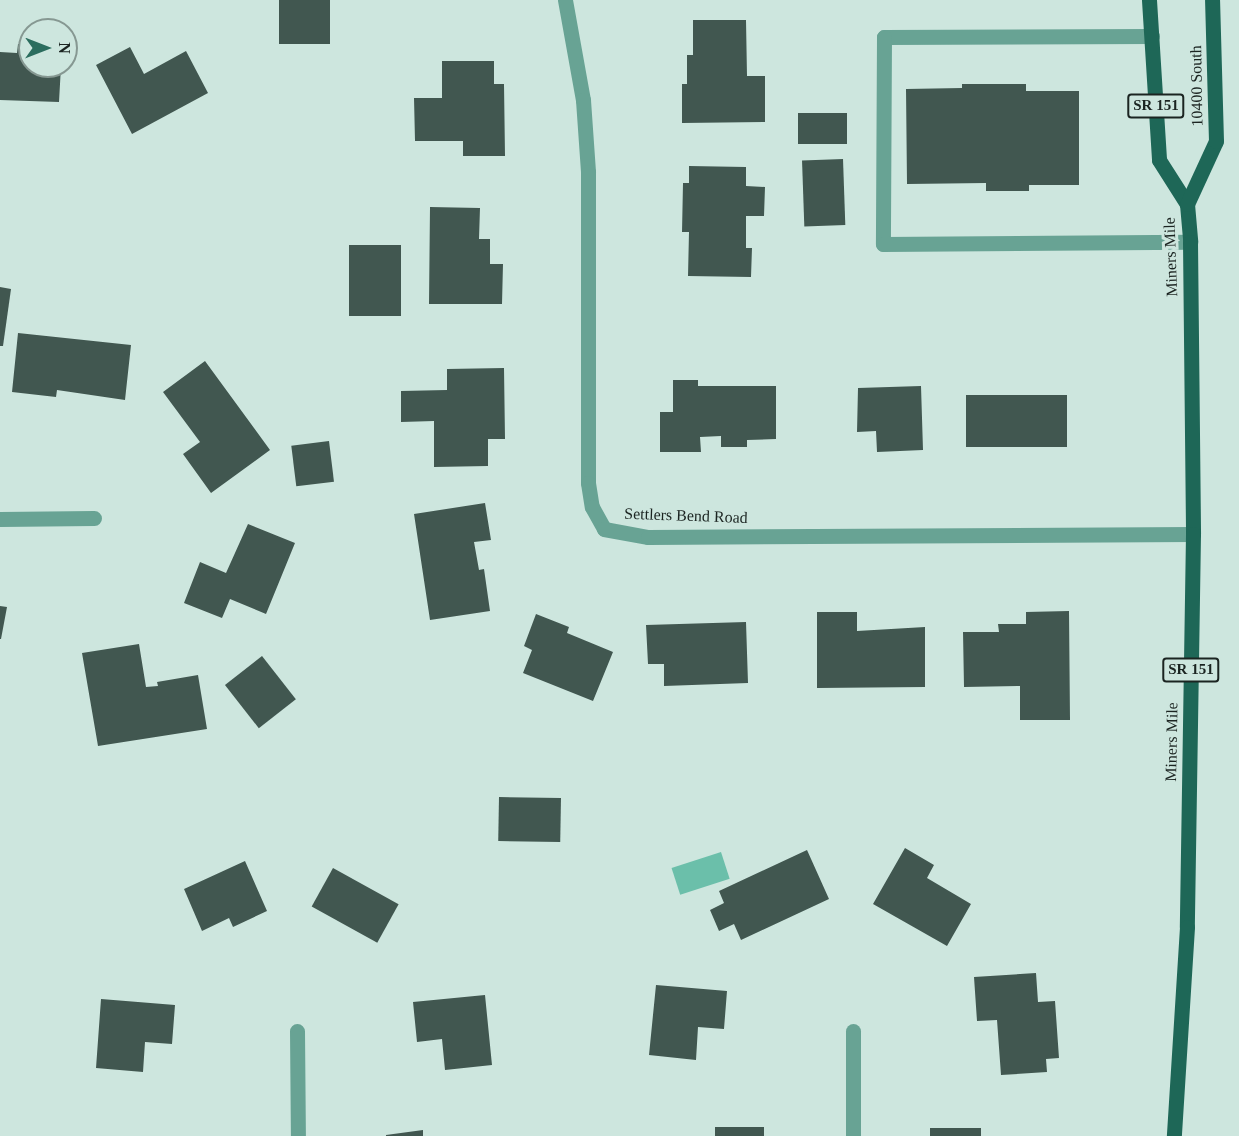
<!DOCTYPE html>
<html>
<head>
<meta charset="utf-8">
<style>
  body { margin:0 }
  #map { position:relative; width:1239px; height:1136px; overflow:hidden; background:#cde6de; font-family:Georgia,serif }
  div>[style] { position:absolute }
  .water>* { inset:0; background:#6bbfaa; transform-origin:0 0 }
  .building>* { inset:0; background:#415750; transform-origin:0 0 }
  .minor>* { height:15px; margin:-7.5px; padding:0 7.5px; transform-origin:7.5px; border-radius:7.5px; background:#68a394 }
  .major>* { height:15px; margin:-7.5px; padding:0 7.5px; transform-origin:7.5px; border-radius:7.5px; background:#1e6757 }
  span { translate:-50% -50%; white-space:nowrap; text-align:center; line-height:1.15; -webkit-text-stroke:6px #cde6de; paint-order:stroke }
  .shield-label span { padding:2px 4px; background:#cde6de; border:2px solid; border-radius:4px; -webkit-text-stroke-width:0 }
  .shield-label { font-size:15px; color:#1b2421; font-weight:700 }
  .street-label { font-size:16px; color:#1b2421 }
  .north { position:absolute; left:18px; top:18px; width:60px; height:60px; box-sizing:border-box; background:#cde6de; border:2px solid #869892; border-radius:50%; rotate:90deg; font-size:16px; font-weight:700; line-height:24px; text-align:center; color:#1b2421 }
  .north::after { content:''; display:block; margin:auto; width:21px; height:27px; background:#2b6d5e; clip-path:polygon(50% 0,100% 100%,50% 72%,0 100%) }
</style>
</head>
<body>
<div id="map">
  <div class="water">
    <i style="left:721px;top:852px;width:28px;height:52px;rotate:72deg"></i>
  </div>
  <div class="building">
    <i style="left:279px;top:0;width:51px;height:44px"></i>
    <i style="clip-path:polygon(693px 20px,746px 20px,747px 76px,765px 76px,765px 122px,682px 123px,682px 84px,687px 84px,687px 55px,693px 55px)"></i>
    <i style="clip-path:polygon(18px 44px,30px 45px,30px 66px,61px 66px,59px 102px,0 100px,0 52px,17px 53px)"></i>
    <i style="clip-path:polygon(130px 47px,144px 74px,186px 51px,208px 93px,132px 134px,96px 65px)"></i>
    <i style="clip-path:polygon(442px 61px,494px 61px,494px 84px,504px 84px,505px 156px,463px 156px,463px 141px,415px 141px,414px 98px,442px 98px)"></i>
    <i style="clip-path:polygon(962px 84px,1026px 84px,1026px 91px,1079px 91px,1079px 185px,1029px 185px,1029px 191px,986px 191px,986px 183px,907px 184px,906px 89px,962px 88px)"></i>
    <i style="left:798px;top:113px;width:49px;height:31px"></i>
    <i style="left:843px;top:159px;width:66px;height:41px;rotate:88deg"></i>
    <i style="clip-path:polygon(689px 166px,746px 167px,746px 186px,765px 187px,764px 216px,746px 216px,746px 248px,752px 248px,751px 277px,688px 276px,689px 232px,682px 232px,683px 183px,689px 183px)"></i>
    <i style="clip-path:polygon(430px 207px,480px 208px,479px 239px,490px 239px,490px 264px,503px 264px,502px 304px,429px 304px)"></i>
    <i style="left:349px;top:245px;width:52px;height:71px"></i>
    <i style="clip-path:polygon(0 287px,11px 289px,3px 346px,0 346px)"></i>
    <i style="clip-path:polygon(18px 333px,131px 345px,125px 400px,57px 390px,56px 397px,12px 392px)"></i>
    <i style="clip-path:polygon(205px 361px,270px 450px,211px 493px,183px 454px,200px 442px,163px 392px)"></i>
    <i style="clip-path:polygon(504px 368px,505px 439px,488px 439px,488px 466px,434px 467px,434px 421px,401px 422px,401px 391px,447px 390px,447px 369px)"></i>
    <i style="clip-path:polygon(673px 380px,698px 380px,698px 386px,776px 386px,776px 439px,747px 440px,747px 447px,721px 447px,721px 436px,700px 437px,701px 452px,660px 452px,660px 412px,673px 412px)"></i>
    <i style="clip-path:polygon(921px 386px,923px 450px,877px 452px,876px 431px,857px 432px,858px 388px)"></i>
    <i style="left:966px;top:395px;width:101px;height:52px"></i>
    <i style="left:329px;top:441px;width:41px;height:38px;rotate:83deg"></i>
    <i style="clip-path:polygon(485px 503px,491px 540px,474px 542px,479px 570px,484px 569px,490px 611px,430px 620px,414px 514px)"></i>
    <i style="clip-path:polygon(248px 524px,295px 543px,266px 614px,230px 599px,222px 618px,184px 603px,200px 562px,226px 573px)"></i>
    <i style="clip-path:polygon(0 606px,7px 607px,1px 639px,0 639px)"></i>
    <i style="clip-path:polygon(1069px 611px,1070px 720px,1020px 720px,1020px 686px,964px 687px,963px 632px,999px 632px,998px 624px,1026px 624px,1026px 612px)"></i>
    <i style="clip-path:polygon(817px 612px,857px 612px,857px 631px,925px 627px,925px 687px,817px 688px)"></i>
    <i style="clip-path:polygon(536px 614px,569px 627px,567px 633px,613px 652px,593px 701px,523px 673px,532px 650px,524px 646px)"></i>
    <i style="clip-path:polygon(746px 622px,748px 683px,664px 686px,664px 664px,648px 664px,646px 625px)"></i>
    <i style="clip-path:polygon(139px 644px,146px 687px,158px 686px,157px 682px,198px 675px,207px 729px,98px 746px,82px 653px)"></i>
    <i style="left:262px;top:656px;width:55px;height:47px;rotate:52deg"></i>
    <i style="left:499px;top:797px;width:62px;height:44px;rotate:1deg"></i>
    <i style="clip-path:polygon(905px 848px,934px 865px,927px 878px,971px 904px,947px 946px,873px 904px)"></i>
    <i style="clip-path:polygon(807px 850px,829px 899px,741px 940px,734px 924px,719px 931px,710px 910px,724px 903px,719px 891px)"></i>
    <i style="clip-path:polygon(245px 861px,267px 911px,233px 927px,229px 918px,202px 931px,184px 889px)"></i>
    <i style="left:333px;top:868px;width:75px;height:44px;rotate:29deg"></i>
    <i style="clip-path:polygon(1036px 973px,1038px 1002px,1055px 1001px,1059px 1058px,1046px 1059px,1047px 1072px,1001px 1075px,997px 1020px,977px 1021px,974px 977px)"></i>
    <i style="clip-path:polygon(656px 985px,727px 991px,724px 1029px,698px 1027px,696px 1060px,649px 1055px)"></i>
    <i style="clip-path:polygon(485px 995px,492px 1065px,445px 1070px,442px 1039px,417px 1042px,413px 1002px)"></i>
    <i style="clip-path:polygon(101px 999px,175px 1005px,172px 1044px,145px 1042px,143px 1072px,96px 1068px)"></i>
    <i style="left:715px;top:1127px;width:49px;height:9px"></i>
    <i style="left:981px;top:1128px;width:8px;height:51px;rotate:90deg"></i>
    <i style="clip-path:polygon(423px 1130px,423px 1136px,386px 1136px,386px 1135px)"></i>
  </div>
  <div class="minor">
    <i style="left:565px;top:0;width:102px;rotate:79.8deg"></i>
    <i style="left:583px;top:100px;width:72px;rotate:86deg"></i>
    <i style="left:588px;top:172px;width:311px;rotate:90deg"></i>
    <i style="left:588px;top:483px;width:24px;rotate:81deg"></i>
    <i style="left:592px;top:507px;width:25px;rotate:61deg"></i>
    <i style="left:604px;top:529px;width:45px;rotate:10.3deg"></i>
    <i style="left:648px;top:537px;width:545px;rotate:-0.32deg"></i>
    <i style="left:1152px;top:36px;width:268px;rotate:179.8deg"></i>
    <i style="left:884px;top:37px;width:207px;rotate:90.3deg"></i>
    <i style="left:883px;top:244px;width:307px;rotate:-0.4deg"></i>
    <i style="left:0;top:519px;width:94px;rotate:-0.6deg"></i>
    <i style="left:297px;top:1031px;width:105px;rotate:89.5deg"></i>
    <i style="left:853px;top:1031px;width:105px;rotate:90deg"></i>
  </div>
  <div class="major">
    <i style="left:1149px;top:0;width:160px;rotate:86.4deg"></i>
    <i style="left:1159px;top:160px;width:52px;rotate:57.5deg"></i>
    <i style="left:1187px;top:204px;width:38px;rotate:85deg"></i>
    <i style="left:1190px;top:242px;width:292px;rotate:89.4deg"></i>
    <i style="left:1193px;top:534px;width:393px;rotate:90.9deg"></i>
    <i style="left:1187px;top:927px;width:209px;rotate:93.6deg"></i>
    <i style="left:1187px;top:204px;width:69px;rotate:-65.3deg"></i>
    <i style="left:1216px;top:141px;width:141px;rotate:-91.6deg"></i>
  </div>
  <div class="shield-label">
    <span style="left:1156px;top:106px">SR 151</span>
    <span style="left:1191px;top:670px">SR 151</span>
  </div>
  <div class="street-label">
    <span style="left:1197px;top:86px;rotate:-91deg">10400 South</span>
    <span style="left:1171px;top:257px;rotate:-92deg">Miners Mile</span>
    <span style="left:686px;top:516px;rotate:2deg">Settlers Bend Road</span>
    <span style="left:1172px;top:742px;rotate:-89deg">Miners Mile</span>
  </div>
  <div class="north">N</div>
</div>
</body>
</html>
